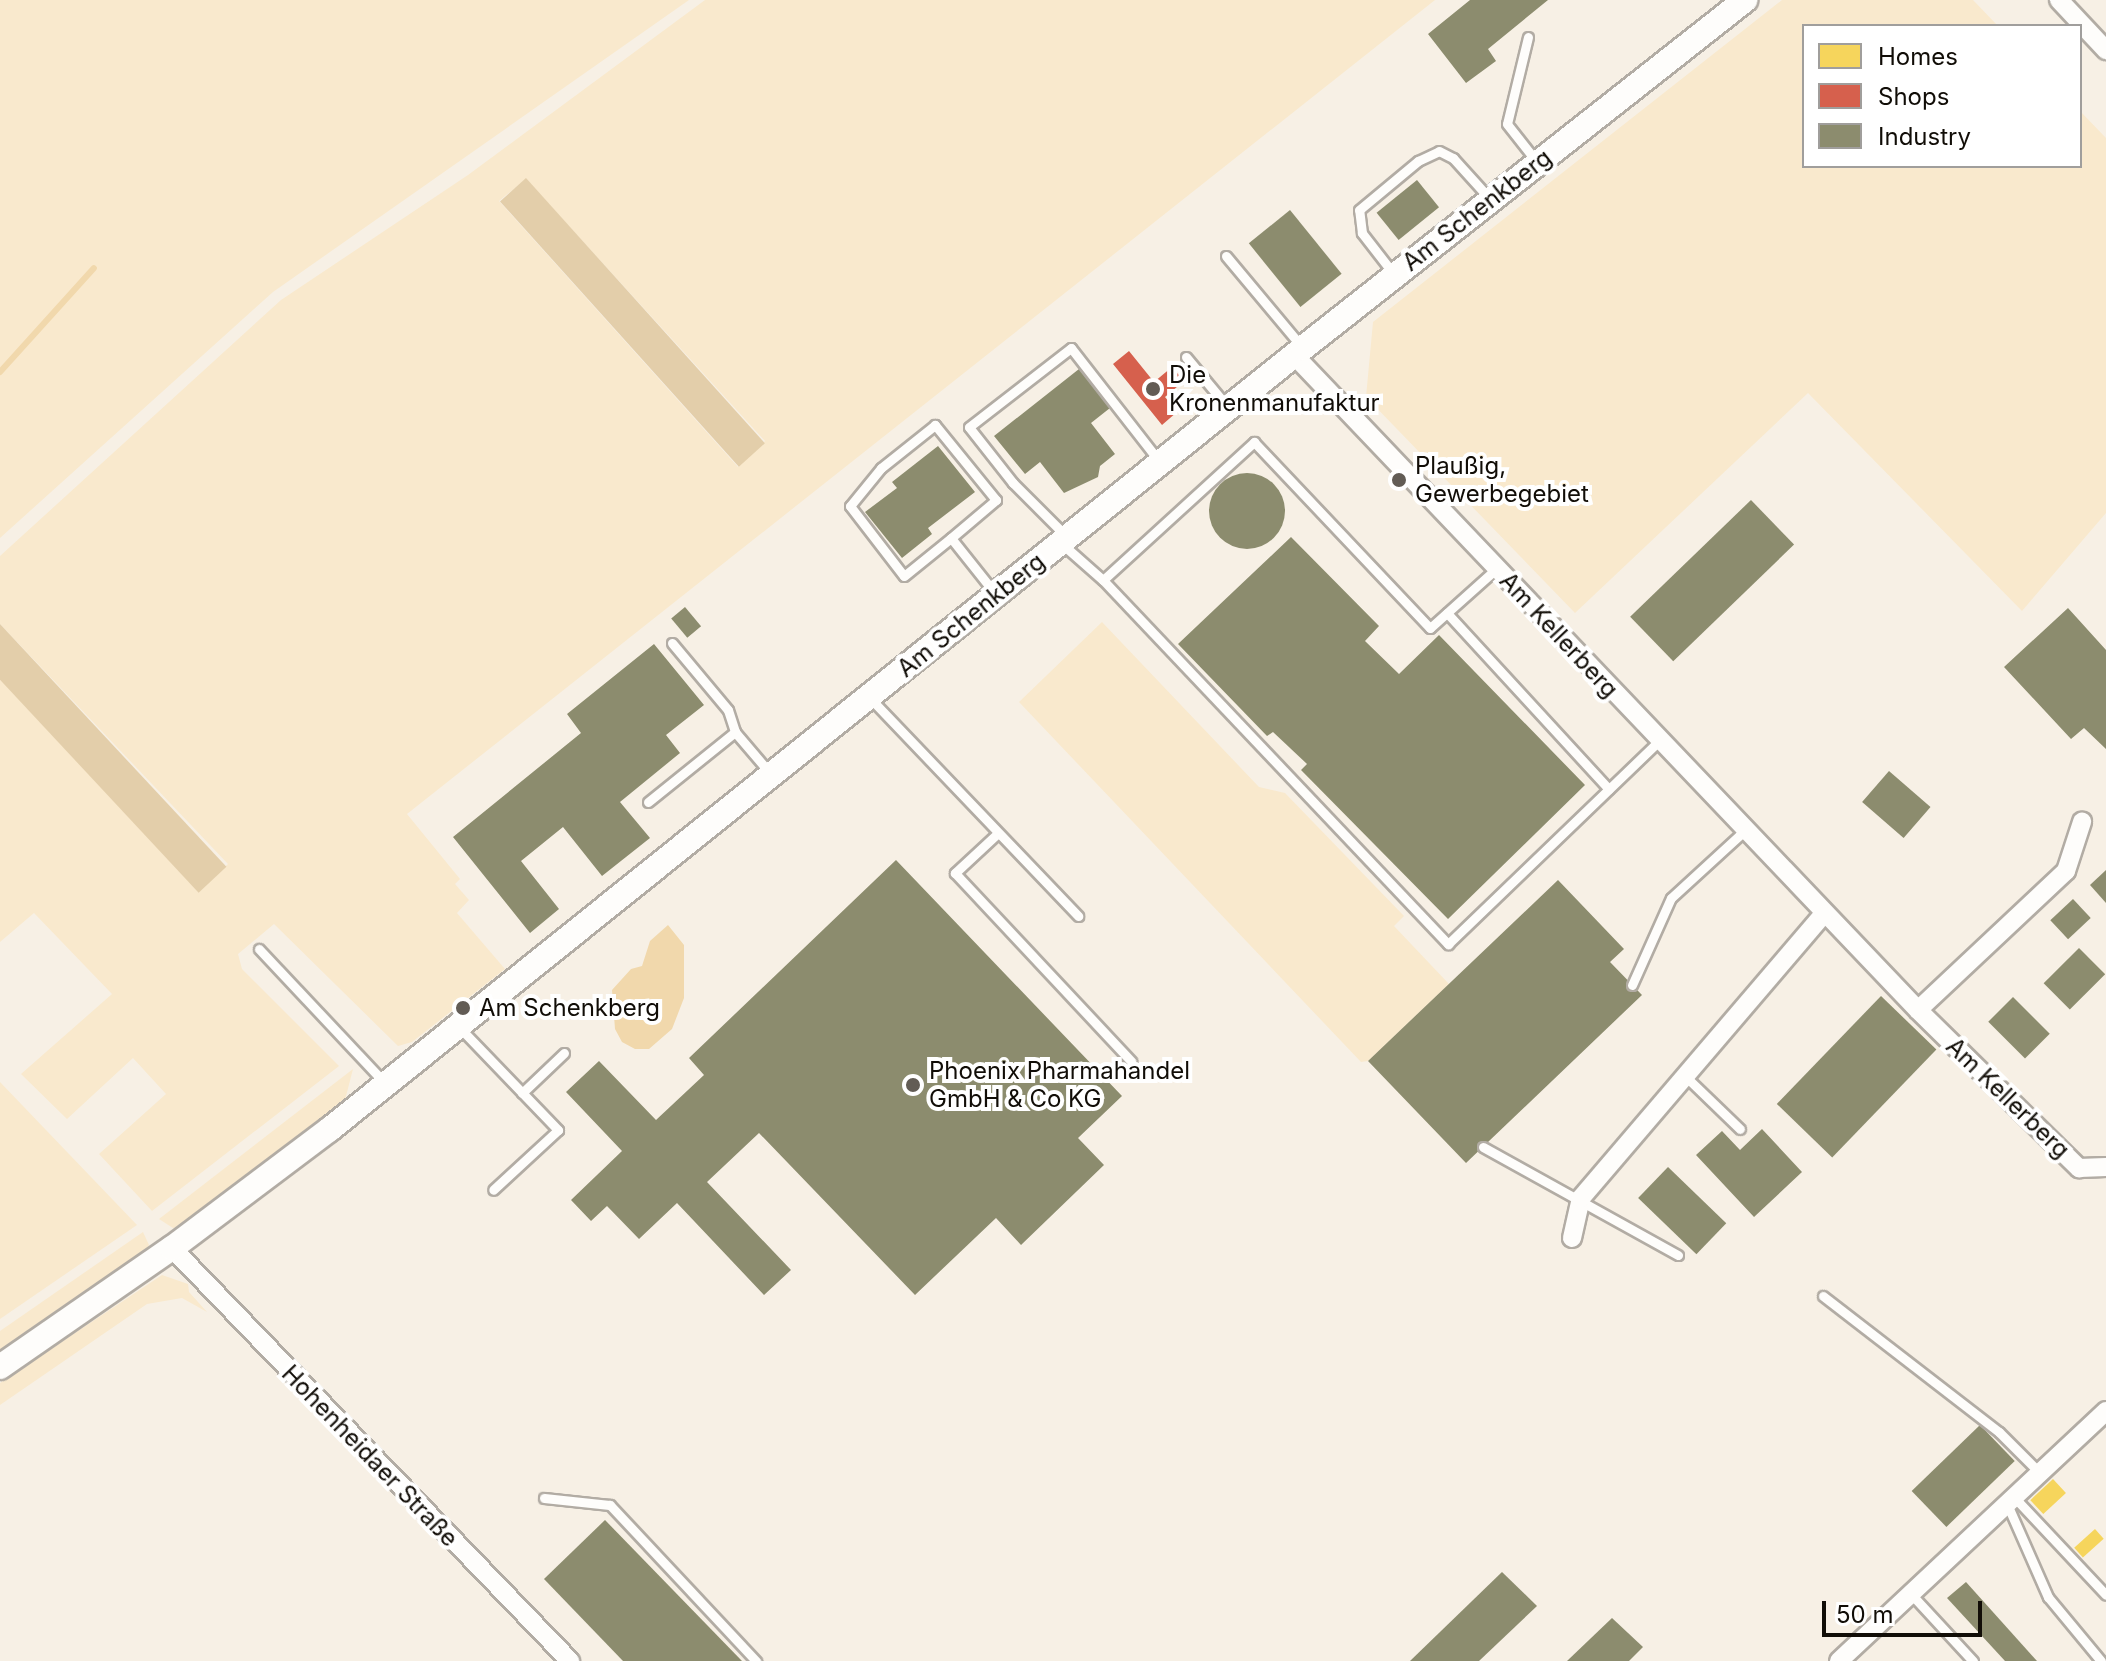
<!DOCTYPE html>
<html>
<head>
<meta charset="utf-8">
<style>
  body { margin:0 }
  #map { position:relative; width:2106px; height:1661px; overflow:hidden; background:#f7f0e5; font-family:Inter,sans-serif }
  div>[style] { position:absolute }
  .green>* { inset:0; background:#f9e9cd }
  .forest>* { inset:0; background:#e3ceaa; transform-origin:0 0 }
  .water>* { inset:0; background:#f1d8ac }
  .homes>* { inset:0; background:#f6d55c; transform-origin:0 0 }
  .shops>* { inset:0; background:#d6604d }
  .industry>* { inset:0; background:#8c8c6e; transform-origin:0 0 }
  .round { border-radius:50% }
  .stream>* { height:6px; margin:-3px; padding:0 3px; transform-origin:3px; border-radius:3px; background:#f1d8ac }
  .roads { filter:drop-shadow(2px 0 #b2aca4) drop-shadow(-2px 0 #b2aca4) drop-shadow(0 2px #b2aca4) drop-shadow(0 -2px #b2aca4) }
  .service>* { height:9px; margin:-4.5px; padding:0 4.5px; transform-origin:4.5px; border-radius:4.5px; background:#fefdfb }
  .minor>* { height:18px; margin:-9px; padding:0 9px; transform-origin:9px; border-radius:9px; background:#fefdfb }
  .secondary>* { height:24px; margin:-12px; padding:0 12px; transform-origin:12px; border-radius:12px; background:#fefdfb }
  .dots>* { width:22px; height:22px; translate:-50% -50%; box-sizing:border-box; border:4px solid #fff; border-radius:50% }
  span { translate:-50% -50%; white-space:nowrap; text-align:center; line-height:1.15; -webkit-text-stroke:8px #fff; paint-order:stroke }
  .street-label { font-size:24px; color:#110d07 }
  .poi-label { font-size:24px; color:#110d07 }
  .left { translate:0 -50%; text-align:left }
  .legend { position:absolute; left:1802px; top:24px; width:280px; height:144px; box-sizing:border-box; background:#fff; border:2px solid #a09e9c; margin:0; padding:10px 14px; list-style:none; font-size:24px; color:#110d07 }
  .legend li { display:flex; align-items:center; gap:16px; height:40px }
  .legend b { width:40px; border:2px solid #a09e9c }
  .scale { position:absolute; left:1822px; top:1601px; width:160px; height:36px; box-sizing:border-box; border:4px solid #110d07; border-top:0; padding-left:10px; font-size:24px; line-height:28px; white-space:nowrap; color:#110d07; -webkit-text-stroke:6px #fff; paint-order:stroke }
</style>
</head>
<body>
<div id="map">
  <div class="green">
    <i style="clip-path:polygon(0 0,689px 0,273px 292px,0 538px)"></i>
    <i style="clip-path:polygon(evenodd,705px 0,1435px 0,407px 814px,460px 879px,455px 884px,469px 900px,457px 913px,505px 969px,412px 1042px,398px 1046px,274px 924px,238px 954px,242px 969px,339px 1066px,152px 1211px,99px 1154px,166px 1094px,133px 1058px,67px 1119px,21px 1074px,112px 994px,34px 913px,0 942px,0 662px,209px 881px,228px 864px,0 624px,0 556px,281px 300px,468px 175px,705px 0,526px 179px,765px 441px,738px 467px,499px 201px,526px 179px)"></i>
    <i style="clip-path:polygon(1782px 0,1973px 0,1998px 26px,1804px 26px,1804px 166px,2080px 166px,2080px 111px,2106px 138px,2106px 513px,2022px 611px,1808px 393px,1575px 613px,1366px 397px,1373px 322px)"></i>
    <i style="clip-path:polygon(1102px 622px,1259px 787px,1285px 793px,1404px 916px,1394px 926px,1449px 984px,1368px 1061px,1361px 1062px,1019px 702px)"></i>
    <i style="clip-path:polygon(353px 1069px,344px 1104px,186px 1225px,173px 1228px,159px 1219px)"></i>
    <i style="clip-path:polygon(0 1082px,137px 1225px,0 1319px)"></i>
    <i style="clip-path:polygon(143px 1232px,149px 1245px,144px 1254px,0 1352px,0 1331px)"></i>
    <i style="clip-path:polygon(162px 1275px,188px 1284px,189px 1292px,207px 1312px,182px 1298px,147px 1304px,0 1405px,0 1383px)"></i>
  </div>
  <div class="forest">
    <i style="left:526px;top:178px;width:357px;height:35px;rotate:48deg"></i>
    <i style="left:0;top:624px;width:332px;height:38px;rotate:47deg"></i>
  </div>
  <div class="water">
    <i style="clip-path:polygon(668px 925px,684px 945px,684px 998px,672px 1029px,649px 1049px,635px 1049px,622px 1042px,615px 1029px,612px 990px,631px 969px,642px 966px,650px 941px)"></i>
  </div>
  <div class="homes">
    <i style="left:2053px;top:1479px;width:19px;height:31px;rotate:47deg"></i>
    <i style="left:2095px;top:1529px;width:13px;height:28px;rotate:48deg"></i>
  </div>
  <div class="shops">
    <i style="clip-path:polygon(1129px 351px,1154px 382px,1172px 367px,1184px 381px,1165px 397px,1177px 412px,1162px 425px,1113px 364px)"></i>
  </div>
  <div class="industry">
    <i style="clip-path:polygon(1470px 0,1548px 0,1488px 49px,1496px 61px,1466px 83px,1428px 34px)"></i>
    <i style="left:1417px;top:180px;width:35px;height:52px;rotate:51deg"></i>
    <i style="left:1290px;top:210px;width:82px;height:53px;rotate:51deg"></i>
    <i style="clip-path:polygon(1079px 369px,1110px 408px,1091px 423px,1115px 454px,1100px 466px,1098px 477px,1064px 493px,1040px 462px,1025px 474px,994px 436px)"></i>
    <i style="clip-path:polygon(938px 446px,975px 492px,928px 528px,932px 534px,902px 558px,865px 512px,897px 488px,892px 482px)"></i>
    <i class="round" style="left:1209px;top:473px;width:76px;height:76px"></i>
    <i style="left:1751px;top:500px;width:62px;height:168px;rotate:46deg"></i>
    <i style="clip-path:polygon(1291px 537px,1379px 626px,1365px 641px,1399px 674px,1439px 635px,1585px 785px,1448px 919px,1301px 770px,1307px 764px,1273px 732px,1267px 736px,1178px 644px)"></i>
    <i style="left:685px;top:607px;width:25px;height:18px;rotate:50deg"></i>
    <i style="clip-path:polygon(2068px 608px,2106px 650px,2106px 749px,2084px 728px,2071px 739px,2004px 667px)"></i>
    <i style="clip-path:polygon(654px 644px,704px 705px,666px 735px,680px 753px,620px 802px,650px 838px,602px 876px,563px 827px,521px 861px,559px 909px,530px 933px,453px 837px,581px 733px,567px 714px)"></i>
    <i style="left:1889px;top:771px;width:55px;height:41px;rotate:41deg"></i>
    <i style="clip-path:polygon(896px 860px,1122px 1096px,1078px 1138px,1104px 1165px,1021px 1245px,996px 1218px,915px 1295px,759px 1133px,707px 1182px,791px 1270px,764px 1295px,677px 1203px,639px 1239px,607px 1206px,591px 1221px,571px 1200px,622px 1151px,566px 1092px,599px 1061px,656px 1120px,704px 1075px,689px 1058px)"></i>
    <i style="clip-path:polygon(2106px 870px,2106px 903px,2090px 885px)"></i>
    <i style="clip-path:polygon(1558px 880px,1624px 949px,1610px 962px,1642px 995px,1466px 1163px,1368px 1061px)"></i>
    <i style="left:2073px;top:899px;width:26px;height:31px;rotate:47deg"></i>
    <i style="left:2079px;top:948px;width:37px;height:50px;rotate:45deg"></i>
    <i style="left:1881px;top:996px;width:77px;height:150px;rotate:44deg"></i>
    <i style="left:2013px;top:997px;width:52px;height:35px;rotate:45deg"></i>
    <i style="clip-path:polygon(1762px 1129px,1802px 1172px,1754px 1217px,1696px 1155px,1722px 1131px,1740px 1150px)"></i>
    <i style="left:1668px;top:1167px;width:81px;height:43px;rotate:44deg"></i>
    <i style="left:1980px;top:1425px;width:50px;height:95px;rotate:46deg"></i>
    <i style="clip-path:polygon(605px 1520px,742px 1661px,623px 1661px,544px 1579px)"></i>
    <i style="clip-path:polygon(1502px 1572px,1537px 1606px,1479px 1661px,1410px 1661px)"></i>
    <i style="clip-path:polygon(1966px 1582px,2037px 1661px,2005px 1661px,1947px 1598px)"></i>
    <i style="clip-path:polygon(1612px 1618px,1643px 1647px,1629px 1661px,1567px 1661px)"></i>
  </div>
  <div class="stream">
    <i style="left:0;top:372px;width:140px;rotate:-47.9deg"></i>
  </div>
  <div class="roads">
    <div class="service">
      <i style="left:1528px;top:37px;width:89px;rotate:103.6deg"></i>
      <i style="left:1507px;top:124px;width:48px;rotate:51.7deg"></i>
      <i style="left:1226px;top:256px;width:120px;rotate:50.1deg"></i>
      <i style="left:1393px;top:273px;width:51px;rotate:-127.8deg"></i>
      <i style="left:1362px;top:233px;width:23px;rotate:-97deg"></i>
      <i style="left:1359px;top:210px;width:77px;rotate:-39.7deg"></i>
      <i style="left:1418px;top:161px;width:23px;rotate:-25deg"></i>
      <i style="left:1439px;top:151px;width:16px;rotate:27deg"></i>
      <i style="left:1453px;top:158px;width:55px;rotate:47.9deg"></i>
      <i style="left:1186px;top:357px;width:62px;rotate:50.2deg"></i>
      <i style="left:1065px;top:535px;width:74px;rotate:-135deg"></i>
      <i style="left:1013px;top:483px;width:71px;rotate:-128.2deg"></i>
      <i style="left:969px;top:427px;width:129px;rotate:-37.8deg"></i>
      <i style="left:1071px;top:348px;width:143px;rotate:52.1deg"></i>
      <i style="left:951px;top:538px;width:59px;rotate:-40.2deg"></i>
      <i style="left:996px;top:500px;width:97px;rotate:-129.1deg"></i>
      <i style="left:935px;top:425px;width:69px;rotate:141.5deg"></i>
      <i style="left:881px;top:468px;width:49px;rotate:129.2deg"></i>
      <i style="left:850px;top:506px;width:88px;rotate:52.4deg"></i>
      <i style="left:904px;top:576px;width:60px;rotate:-39deg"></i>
      <i style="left:951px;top:538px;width:69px;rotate:51.5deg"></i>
      <i style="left:1061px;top:543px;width:56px;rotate:41.4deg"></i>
      <i style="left:1103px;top:580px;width:205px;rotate:-42.4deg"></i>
      <i style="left:1254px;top:442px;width:256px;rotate:46.6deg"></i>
      <i style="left:1430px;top:628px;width:89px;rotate:-41.8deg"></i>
      <i style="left:1103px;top:580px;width:502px;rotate:46.54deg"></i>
      <i style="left:1448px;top:944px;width:293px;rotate:-43.9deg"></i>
      <i style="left:1447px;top:613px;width:239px;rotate:47.4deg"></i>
      <i style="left:672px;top:643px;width:87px;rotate:50.1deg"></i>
      <i style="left:728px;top:710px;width:23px;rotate:72deg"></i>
      <i style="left:869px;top:697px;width:303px;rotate:46.3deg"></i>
      <i style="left:648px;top:802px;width:112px;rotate:-38.8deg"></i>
      <i style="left:735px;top:732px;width:54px;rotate:49.5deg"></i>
      <i style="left:998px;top:833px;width:59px;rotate:137.1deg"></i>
      <i style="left:955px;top:873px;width:258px;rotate:46.9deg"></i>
      <i style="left:259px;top:949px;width:183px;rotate:46.8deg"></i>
      <i style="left:1632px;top:985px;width:95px;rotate:-65.9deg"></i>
      <i style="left:1671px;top:898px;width:99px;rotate:-42.5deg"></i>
      <i style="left:459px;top:1027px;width:143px;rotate:46.1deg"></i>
      <i style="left:558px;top:1130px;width:88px;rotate:137.3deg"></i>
      <i style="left:1683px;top:1074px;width:79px;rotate:44deg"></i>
      <i style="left:522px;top:1093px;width:58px;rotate:-43.6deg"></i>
      <i style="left:1483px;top:1147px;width:223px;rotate:29deg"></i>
      <i style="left:1823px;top:1296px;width:222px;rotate:37.7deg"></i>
      <i style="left:1999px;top:1432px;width:59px;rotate:45deg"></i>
      <i style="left:2014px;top:1497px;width:134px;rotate:46.8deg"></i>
      <i style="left:544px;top:1498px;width:66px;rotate:6.1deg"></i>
      <i style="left:610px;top:1505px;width:214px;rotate:46.9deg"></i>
      <i style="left:2007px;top:1504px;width:102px;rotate:66.2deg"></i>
      <i style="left:2048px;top:1597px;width:83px;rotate:50.4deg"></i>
      <i style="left:1912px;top:1595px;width:90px;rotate:47.3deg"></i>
    </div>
    <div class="minor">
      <i style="left:2059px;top:0;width:69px;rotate:46.8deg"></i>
      <i style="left:1294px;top:355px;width:905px;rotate:46.39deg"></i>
      <i style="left:1918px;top:1010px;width:226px;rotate:44.5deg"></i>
      <i style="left:2079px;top:1168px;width:27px;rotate:-2deg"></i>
      <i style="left:1918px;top:1010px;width:203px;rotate:-43.2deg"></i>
      <i style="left:2066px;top:871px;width:52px;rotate:-71.9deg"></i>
      <i style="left:1572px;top:1238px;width:41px;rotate:-77.3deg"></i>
      <i style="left:1581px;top:1198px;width:372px;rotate:-49.5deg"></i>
      <i style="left:172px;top:1248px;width:574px;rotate:46.06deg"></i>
      <i style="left:1839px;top:1661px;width:366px;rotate:-43.1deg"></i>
    </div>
    <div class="secondary">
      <i style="left:0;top:1367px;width:209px;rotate:-34.7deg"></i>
      <i style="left:172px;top:1248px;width:198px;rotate:-37deg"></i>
      <i style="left:330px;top:1129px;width:1248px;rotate:-38.75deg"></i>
      <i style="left:1303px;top:348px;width:563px;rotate:-38.21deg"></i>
    </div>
  </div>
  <div class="dots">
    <i style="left:1153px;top:389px;background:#625c55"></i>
    <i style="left:1399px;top:480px;background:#625c55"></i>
    <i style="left:463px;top:1008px;background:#625c55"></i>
    <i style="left:913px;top:1085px;background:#625c55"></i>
  </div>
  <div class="street-label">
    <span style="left:1477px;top:210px;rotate:-38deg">Am Schenkberg</span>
    <span style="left:971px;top:615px;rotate:-39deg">Am Schenkberg</span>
    <span style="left:1559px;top:635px;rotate:47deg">Am Kellerberg</span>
    <span style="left:2008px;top:1098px;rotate:44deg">Am Kellerberg</span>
    <span style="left:370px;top:1456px;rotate:46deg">Hohenheidaer Straße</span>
  </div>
  <div class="poi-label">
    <span class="left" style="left:1169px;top:389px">Die<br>Kronenmanufaktur</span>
    <span class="left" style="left:1415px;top:480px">Plaußig,<br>Gewerbegebiet</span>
    <span class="left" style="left:479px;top:1008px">Am Schenkberg</span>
    <span class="left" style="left:929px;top:1085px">Phoenix Pharmahandel<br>GmbH &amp; Co KG</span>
  </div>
  <ul class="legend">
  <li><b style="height:22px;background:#f6d55c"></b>Homes</li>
  <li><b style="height:22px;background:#d6604d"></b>Shops</li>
  <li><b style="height:22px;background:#8c8c6e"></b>Industry</li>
  </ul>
  <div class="scale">50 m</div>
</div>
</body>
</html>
